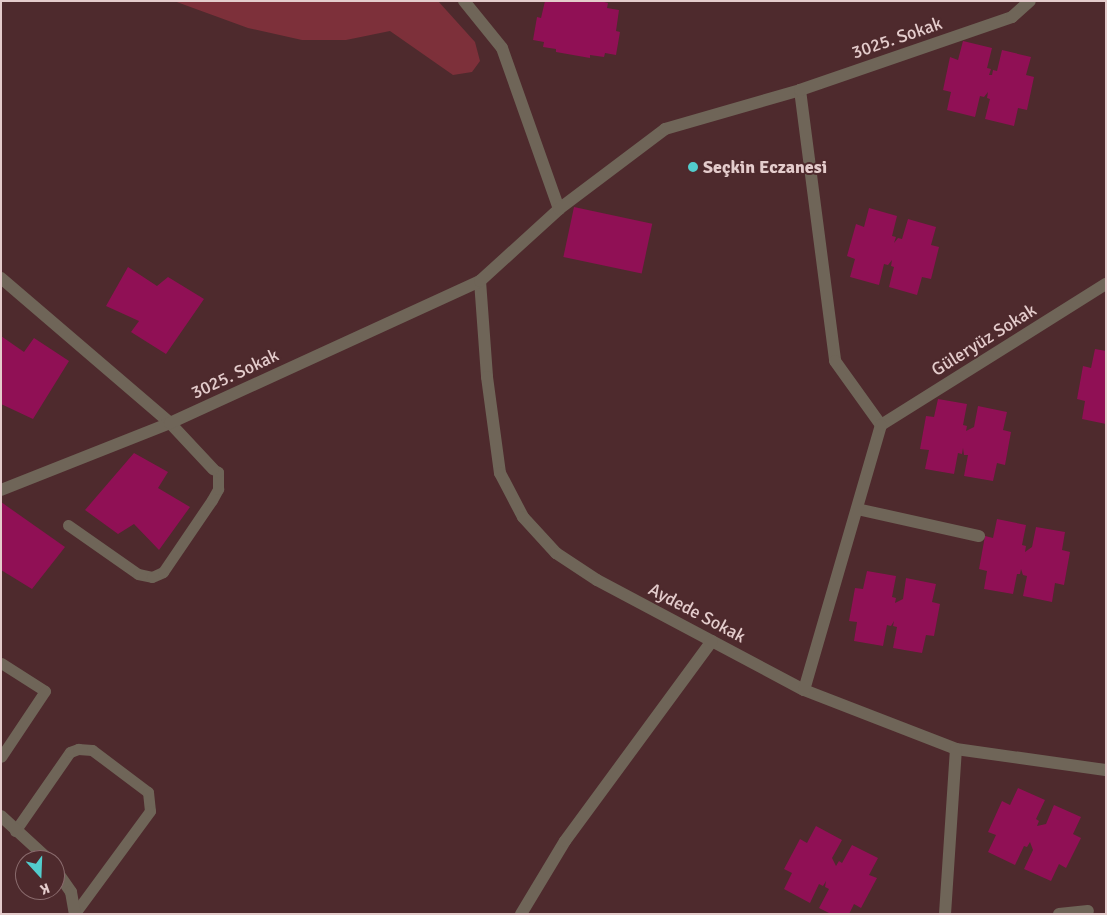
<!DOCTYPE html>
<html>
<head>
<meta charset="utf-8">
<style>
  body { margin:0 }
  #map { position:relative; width:1107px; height:915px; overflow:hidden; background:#4e2a2d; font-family:Signika,sans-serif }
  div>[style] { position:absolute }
  .green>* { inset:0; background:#7d303a }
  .building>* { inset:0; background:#901055; transform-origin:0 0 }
  .lane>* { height:11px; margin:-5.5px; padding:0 5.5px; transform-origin:5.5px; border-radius:5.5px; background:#6f6558 }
  .street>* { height:12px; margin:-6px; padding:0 6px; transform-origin:6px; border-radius:6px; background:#6f6558 }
  .dots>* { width:14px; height:14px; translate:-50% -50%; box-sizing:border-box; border:2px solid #4e2a2d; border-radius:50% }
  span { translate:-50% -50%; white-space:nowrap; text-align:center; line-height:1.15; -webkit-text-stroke:4px #4e2a2d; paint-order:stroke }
  .street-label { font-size:18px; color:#e4cccc }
  .poi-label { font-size:18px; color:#e4cccc; font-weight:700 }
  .left { translate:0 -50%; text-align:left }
  .frame { position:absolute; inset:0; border:2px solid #e4cccc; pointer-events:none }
  .north { position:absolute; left:15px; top:850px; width:50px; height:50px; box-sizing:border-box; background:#4e2a2d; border:1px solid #8a6b6d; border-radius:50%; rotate:160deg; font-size:14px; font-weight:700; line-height:20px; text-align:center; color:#e4cccc }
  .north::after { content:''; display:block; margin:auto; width:18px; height:22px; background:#52cdcd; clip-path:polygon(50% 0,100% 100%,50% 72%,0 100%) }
</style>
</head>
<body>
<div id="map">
  <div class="green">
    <i style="clip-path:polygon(174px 1px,438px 1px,475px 42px,480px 61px,472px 72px,453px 75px,390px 31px,346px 40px,302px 40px,248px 28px)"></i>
  </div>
  <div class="building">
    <i style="clip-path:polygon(545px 1px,600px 1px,608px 3px,607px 8px,619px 10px,616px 31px,620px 32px,616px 55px,605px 53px,604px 57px,590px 55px,590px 58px,556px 52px,556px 49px,543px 47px,544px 42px,533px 40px,537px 17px,541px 18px)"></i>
    <i style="clip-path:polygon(963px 41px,992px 48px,987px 68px,991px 69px,989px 75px,992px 75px,993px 70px,997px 71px,1002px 50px,1031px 57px,1026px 75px,1034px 77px,1027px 110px,1018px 108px,1014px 126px,985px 119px,990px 99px,987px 98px,988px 92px,984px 97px,980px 96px,975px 117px,947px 110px,951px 92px,943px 90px,950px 57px,958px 60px)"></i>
    <i style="left:574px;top:207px;width:80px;height:51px;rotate:12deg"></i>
    <i style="clip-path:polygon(869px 208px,897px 216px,892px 236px,896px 237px,894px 243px,898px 238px,902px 239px,908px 219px,936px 227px,931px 245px,939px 247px,931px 279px,922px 277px,917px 295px,889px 287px,894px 267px,891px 266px,892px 260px,888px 265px,884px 264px,879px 285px,850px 277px,855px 259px,847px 256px,856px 224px,864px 227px)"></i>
    <i style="clip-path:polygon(128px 267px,157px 286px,168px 277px,204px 299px,166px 354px,131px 332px,139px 321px,106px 306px)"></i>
    <i style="clip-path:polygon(1px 336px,24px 352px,34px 338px,69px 361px,33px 419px,1px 404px)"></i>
    <i style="clip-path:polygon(1095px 349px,1106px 351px,1106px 424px,1082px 419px,1085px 401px,1077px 399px,1083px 366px,1091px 368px)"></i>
    <i style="clip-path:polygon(938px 399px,967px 404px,963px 425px,967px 426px,966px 431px,974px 427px,978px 406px,1007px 412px,1003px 430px,1011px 432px,1005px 465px,997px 463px,993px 481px,964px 476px,968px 455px,964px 455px,963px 448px,962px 454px,958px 453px,954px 474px,925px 469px,929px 450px,920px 449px,926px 416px,934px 417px)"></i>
    <i style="clip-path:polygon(134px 453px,168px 472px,158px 488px,190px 507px,159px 550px,134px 524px,118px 534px,85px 510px)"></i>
    <i style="clip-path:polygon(1px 502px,65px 547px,32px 589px,1px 570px)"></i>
    <i style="clip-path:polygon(997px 519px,1026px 525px,1022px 545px,1026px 546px,1025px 552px,1032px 547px,1036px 527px,1065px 532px,1062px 550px,1070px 552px,1064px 585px,1055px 583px,1052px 602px,1023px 596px,1027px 576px,1023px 575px,1021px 569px,1020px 574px,1017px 574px,1013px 594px,984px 589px,987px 571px,979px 569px,985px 536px,993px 538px)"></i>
    <i style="clip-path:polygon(867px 571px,896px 576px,892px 597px,896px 598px,895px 603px,903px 599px,906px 578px,936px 584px,932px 602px,940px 604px,934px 636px,926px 635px,922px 653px,893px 648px,897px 627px,893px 626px,894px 621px,891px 626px,887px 625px,883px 646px,854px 641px,857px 622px,849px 621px,855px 588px,863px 589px)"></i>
    <i style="clip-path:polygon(1018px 788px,1045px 800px,1036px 819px,1039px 821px,1037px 826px,1046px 824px,1054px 805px,1081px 817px,1073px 834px,1081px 838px,1066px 868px,1059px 864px,1051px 881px,1024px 869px,1033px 850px,1030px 842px,1027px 847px,1024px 846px,1015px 865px,988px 852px,996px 835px,988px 832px,1002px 801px,1010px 805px)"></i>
    <i style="clip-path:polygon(816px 826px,842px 840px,832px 858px,836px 866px,839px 861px,842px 863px,852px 845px,878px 858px,869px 875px,877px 878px,861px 908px,854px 904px,849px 914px,831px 914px,819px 908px,829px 889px,825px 887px,826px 881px,823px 886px,819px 884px,810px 903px,784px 889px,792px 873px,784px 869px,800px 839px,807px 843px)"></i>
  </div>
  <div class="lane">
    <i style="left:68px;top:525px;width:85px;rotate:35deg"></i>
    <i style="left:138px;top:574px;width:14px;rotate:12deg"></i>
    <i style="left:152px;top:577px;width:12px;rotate:-24deg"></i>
    <i style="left:163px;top:572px;width:87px;rotate:-55.8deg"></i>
    <i style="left:212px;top:500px;width:13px;rotate:-61deg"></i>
    <i style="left:218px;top:489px;width:17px;rotate:-90deg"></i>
    <i style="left:218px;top:472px;width:6px;rotate:-149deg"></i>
    <i style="left:1px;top:663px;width:52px;rotate:32.5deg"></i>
    <i style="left:45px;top:691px;width:79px;rotate:123.7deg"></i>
    <i style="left:15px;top:831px;width:96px;rotate:-55.2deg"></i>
    <i style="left:70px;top:752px;width:9px;rotate:-21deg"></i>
    <i style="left:78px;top:749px;width:14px;rotate:4deg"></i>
    <i style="left:92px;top:750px;width:70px;rotate:36.9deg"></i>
    <i style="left:148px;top:792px;width:19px;rotate:84deg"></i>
    <i style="left:150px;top:811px;width:127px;rotate:126.3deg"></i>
  </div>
  <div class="street">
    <i style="left:464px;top:1px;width:60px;rotate:51deg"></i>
    <i style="left:502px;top:48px;width:171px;rotate:70.5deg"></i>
    <i style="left:800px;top:90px;width:273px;rotate:82.6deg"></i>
    <i style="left:835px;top:361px;width:79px;rotate:54.3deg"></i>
    <i style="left:1px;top:278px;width:223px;rotate:40.6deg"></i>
    <i style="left:170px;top:423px;width:63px;rotate:46.9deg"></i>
    <i style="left:480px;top:281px;width:96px;rotate:85.8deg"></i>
    <i style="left:487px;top:377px;width:97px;rotate:82.3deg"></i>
    <i style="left:500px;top:473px;width:50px;rotate:62.4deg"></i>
    <i style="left:523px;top:517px;width:49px;rotate:47.5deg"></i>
    <i style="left:556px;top:553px;width:49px;rotate:33.4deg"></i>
    <i style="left:597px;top:580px;width:234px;rotate:28deg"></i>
    <i style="left:804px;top:690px;width:163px;rotate:21.2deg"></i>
    <i style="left:956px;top:749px;width:151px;rotate:8deg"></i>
    <i style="left:881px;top:425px;width:266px;rotate:-32.1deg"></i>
    <i style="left:1px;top:490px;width:182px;rotate:-21.6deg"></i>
    <i style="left:170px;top:423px;width:341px;rotate:-24.6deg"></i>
    <i style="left:480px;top:281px;width:107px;rotate:-42.3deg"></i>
    <i style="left:559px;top:209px;width:133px;rotate:-37deg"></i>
    <i style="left:665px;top:129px;width:141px;rotate:-16.1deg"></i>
    <i style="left:800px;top:90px;width:224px;rotate:-19deg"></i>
    <i style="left:1012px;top:17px;width:24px;rotate:-42deg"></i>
    <i style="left:857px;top:509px;width:125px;rotate:12.5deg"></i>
    <i style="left:804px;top:690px;width:276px;rotate:-73.8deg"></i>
    <i style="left:1px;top:816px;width:65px;rotate:42.5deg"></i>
    <i style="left:55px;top:869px;width:28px;rotate:55deg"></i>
    <i style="left:71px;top:892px;width:22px;rotate:80deg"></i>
    <i style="left:521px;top:914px;width:85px;rotate:-58.9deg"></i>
    <i style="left:565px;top:841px;width:248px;rotate:-53.7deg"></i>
    <i style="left:945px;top:914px;width:165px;rotate:-86.2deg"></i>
    <i style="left:1059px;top:914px;width:29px;rotate:-6deg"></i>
  </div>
  <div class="dots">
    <i style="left:693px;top:167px;background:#52cdcd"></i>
  </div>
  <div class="street-label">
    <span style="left:897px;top:38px;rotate:-19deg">3025. Sokak</span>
    <span style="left:984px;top:340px;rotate:-32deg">Güleryüz Sokak</span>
    <span style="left:235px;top:374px;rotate:-25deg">3025. Sokak</span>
    <span style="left:697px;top:613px;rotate:28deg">Aydede Sokak</span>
  </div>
  <div class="poi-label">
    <span class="left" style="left:703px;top:167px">Seçkin Eczanesi</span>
  </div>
  <div class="frame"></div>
  <div class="north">K</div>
</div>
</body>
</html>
